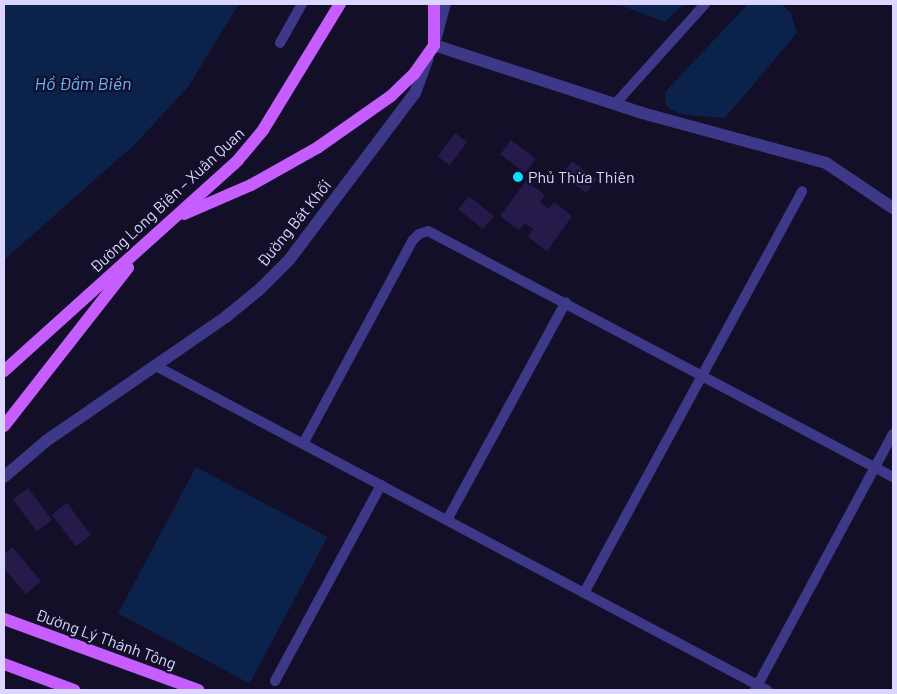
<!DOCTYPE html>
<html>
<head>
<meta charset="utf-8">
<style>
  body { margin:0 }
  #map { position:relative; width:897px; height:694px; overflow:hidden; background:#140f28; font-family:Barlow,sans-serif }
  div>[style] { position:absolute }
  .water>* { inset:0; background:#0b224b; transform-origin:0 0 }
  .building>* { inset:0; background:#251a4a; transform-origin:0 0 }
  .service>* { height:10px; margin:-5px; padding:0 5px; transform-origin:5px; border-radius:5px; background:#3d3988 }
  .minor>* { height:12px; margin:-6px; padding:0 6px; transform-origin:6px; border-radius:6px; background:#3d3988 }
  .primary>* { height:12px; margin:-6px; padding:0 6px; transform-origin:6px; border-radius:6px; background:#c55dff }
  .dots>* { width:14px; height:14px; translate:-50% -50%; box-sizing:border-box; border:2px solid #140f28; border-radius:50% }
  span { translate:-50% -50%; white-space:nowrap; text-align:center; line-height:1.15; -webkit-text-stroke:4.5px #140f28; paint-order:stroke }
  .poi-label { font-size:16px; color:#dbd6ff }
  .left { translate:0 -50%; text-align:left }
  .street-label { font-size:16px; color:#dbd6ff }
  .water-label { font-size:18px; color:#64b5ff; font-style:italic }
  .frame { position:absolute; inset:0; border:5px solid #dbd6ff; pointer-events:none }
</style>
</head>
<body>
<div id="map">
  <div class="water">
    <i style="clip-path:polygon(4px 4px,239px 4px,188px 87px,135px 144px,4px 260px)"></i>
    <i style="clip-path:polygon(617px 4px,684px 4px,665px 22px)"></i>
    <i style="clip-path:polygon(748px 4px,781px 4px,791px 13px,797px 33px,725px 118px,679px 114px,666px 106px,665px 92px)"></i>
    <i style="left:196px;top:467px;width:149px;height:166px;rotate:28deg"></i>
  </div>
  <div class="building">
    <i style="left:455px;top:133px;width:15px;height:29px;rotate:37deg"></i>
    <i style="left:511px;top:140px;width:31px;height:18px;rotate:37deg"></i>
    <i style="left:572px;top:161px;width:31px;height:17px;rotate:37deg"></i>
    <i style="clip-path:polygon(526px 181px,545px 195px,540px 202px,548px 209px,554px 202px,572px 216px,547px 251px,528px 237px,533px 229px,525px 223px,519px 230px,500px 216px)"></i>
    <i style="left:469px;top:196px;width:32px;height:17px;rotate:39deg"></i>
    <i style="left:28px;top:488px;width:40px;height:19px;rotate:53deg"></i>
    <i style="left:67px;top:503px;width:40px;height:19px;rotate:53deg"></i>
    <i style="clip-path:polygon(12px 547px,41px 581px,26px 594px,4px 568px,4px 554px)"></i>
  </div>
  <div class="service">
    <i style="left:280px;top:43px;width:45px;rotate:-60.6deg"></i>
    <i style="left:615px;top:104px;width:135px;rotate:-48deg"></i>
    <i style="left:156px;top:366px;width:692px;rotate:27.94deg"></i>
    <i style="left:303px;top:444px;width:232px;rotate:-61.7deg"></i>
    <i style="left:413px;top:240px;width:8px;rotate:-45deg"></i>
    <i style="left:419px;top:234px;width:9px;rotate:-18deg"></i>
    <i style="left:428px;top:231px;width:526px;rotate:27.88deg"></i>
    <i style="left:447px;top:520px;width:248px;rotate:-61.4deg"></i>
    <i style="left:584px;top:593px;width:457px;rotate:-61.5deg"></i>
    <i style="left:275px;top:681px;width:223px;rotate:-61.6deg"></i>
    <i style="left:755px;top:690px;width:291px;rotate:-61.7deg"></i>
  </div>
  <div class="minor">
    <i style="left:436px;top:37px;width:34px;rotate:-75deg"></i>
    <i style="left:434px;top:45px;width:219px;rotate:18.1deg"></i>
    <i style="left:642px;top:113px;width:191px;rotate:15.2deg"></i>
    <i style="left:826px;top:163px;width:81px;rotate:33.9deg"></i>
    <i style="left:4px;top:477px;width:55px;rotate:-40.6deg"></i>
    <i style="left:46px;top:441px;width:220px;rotate:-34.6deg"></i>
    <i style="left:227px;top:316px;width:43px;rotate:-39.3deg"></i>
    <i style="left:260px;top:289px;width:41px;rotate:-45deg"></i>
    <i style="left:289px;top:260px;width:209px;rotate:-53deg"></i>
    <i style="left:415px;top:93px;width:37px;rotate:-70deg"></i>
  </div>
  <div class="primary">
    <i style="left:184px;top:214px;width:73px;rotate:-23.4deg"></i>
    <i style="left:251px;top:185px;width:76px;rotate:-29.3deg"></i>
    <i style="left:317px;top:148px;width:90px;rotate:-35.1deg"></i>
    <i style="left:391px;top:96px;width:32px;rotate:-44deg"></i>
    <i style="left:414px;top:74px;width:35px;rotate:-55deg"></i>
    <i style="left:434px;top:45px;width:41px;rotate:-90deg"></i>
    <i style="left:4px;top:371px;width:315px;rotate:-42deg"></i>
    <i style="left:238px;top:160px;width:39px;rotate:-50deg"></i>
    <i style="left:263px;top:130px;width:148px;rotate:-58.6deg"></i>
    <i style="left:4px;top:426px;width:201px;rotate:-51.9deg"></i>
    <i style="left:4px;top:619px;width:207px;rotate:20.1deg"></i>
    <i style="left:4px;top:664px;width:75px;rotate:20.4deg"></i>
  </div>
  <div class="dots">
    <i style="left:518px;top:177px;background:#02e2ff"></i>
  </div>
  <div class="poi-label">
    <span class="left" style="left:528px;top:177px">Phủ Thừa Thiên</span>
  </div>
  <div class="street-label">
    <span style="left:167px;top:200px;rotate:-43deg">Đường Long Biên – Xuân Quan</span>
    <span style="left:294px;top:223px;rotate:-51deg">Đường Bát Khối</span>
    <span style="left:106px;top:639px;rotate:20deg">Đường Lý Thánh Tông</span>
  </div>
  <div class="water-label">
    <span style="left:83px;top:83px">Hồ Đầm Biền</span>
  </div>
  <div class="frame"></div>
</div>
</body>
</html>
